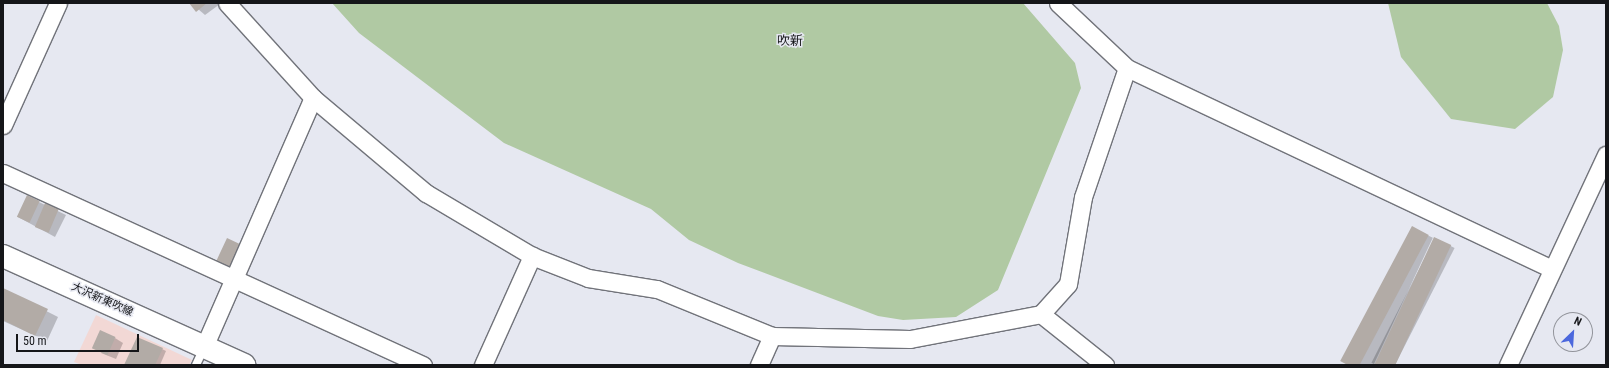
<!DOCTYPE html>
<html>
<head>
<meta charset="utf-8">
<style>
  body { margin:0 }
  #map { position:relative; width:1609px; height:368px; overflow:hidden; background:#e6e8f1; font-family:"Roboto Condensed","Noto Sans JP",sans-serif }
  div>[style] { position:absolute }
  .commercial>* { inset:0; background:#f2d8d5 }
  .green>* { inset:0; background:#b0c9a3 }
  .shadow>* { inset:0; background:#0003; transform-origin:0 0 }
  .building>* { inset:0; background:#b2aba6; transform-origin:0 0 }
  .roads { filter:drop-shadow(1px 0 #71737a) drop-shadow(-1px 0 #71737a) drop-shadow(0 1px #71737a) drop-shadow(0 -1px #71737a) }
  .lane>* { height:8px; margin:-4px; padding:0 4px; transform-origin:4px; border-radius:4px; background:#fff }
  .street>* { height:17px; margin:-8.5px; padding:0 8.5px; transform-origin:8.5px; border-radius:8.5px; background:#fff }
  .secondary>* { height:22px; margin:-11px; padding:0 11px; transform-origin:11px; border-radius:11px; background:#fff }
  span { translate:-50% -50%; white-space:nowrap; text-align:center; line-height:1.15; -webkit-text-stroke:3px #e6e8f1; paint-order:stroke }
  .street-label { font-size:11px; color:#151619 }
  .quarter-label { font-size:13px; color:#151619 }
  .frame { position:absolute; inset:0; border:4px solid #151619; pointer-events:none }
  .north { position:absolute; left:1553px; top:312px; width:40px; height:40px; box-sizing:border-box; background:#e6e8f1; border:1px solid #92949b; border-radius:50%; rotate:25deg; font-size:11px; font-weight:700; line-height:16px; text-align:center; color:#151619 }
  .north::after { content:''; display:block; margin:auto; width:14px; height:18px; background:#4c68dd; clip-path:polygon(50% 0,100% 100%,50% 72%,0 100%) }
  .scale { position:absolute; left:16px; top:334px; width:123px; height:18px; box-sizing:border-box; border:2px solid #151619; border-top:0; padding-left:5px; font-size:12px; line-height:14px; white-space:nowrap; color:#151619; -webkit-text-stroke:3px #e6e8f1; paint-order:stroke }
</style>
</head>
<body>
<div id="map">
  <div class="commercial">
    <i style="clip-path:polygon(96px 315px,192px 360px,189px 365px,82px 365px,74px 362px)"></i>
  </div>
  <div class="green">
    <i style="clip-path:polygon(332px 3px,1023px 3px,1075px 63px,1081px 88px,998px 290px,956px 317px,903px 320px,878px 316px,738px 263px,689px 240px,651px 209px,504px 143px,359px 33px)"></i>
    <i style="clip-path:polygon(1388px 3px,1547px 3px,1559px 26px,1563px 50px,1553px 97px,1515px 129px,1451px 119px,1401px 57px)"></i>
  </div>
  <div class="shadow">
    <i style="clip-path:polygon(191px 3px,219px 3px,220px 4px,205px 15px)"></i>
    <i style="clip-path:polygon(39px 202px,66px 215px,55px 237px,18px 217px)"></i>
    <i style="left:1412px;top:228px;width:23px;height:151px;rotate:25deg"></i>
    <i style="left:1435px;top:238px;width:22px;height:140px;rotate:27deg"></i>
    <i style="clip-path:polygon(3px 289px,58px 317px,47px 341px,3px 321px)"></i>
    <i style="clip-path:polygon(115px 338px,123px 343px,116px 359px,101px 353px)"></i>
    <i style="clip-path:polygon(162px 349px,166px 351px,160px 365px,125px 365px)"></i>
  </div>
  <div class="building">
    <i style="clip-path:polygon(189px 3px,207px 3px,196px 12px)"></i>
    <i style="left:27px;top:195px;width:14px;height:24px;rotate:25deg"></i>
    <i style="left:45px;top:203px;width:15px;height:26px;rotate:23deg"></i>
    <i style="left:1412px;top:226px;width:19px;height:153px;rotate:28deg"></i>
    <i style="left:1434px;top:237px;width:19px;height:141px;rotate:25deg"></i>
    <i style="left:227px;top:238px;width:17px;height:30px;rotate:25deg"></i>
    <i style="clip-path:polygon(3px 288px,48px 309px,35px 336px,3px 320px)"></i>
    <i style="left:100px;top:330px;width:17px;height:20px;rotate:24deg"></i>
    <i style="clip-path:polygon(137px 337px,163px 348px,155px 365px,124px 365px)"></i>
  </div>
  <div class="roads">
    <div class="lane">
      <i style="left:196px;top:365px;width:19px;rotate:-65deg"></i>
    </div>
    <div class="street">
      <i style="left:227px;top:3px;width:128px;rotate:47.8deg"></i>
      <i style="left:313px;top:98px;width:148px;rotate:40.1deg"></i>
      <i style="left:426px;top:193px;width:123px;rotate:30.7deg"></i>
      <i style="left:532px;top:256px;width:60px;rotate:21.4deg"></i>
      <i style="left:588px;top:278px;width:70px;rotate:9.1deg"></i>
      <i style="left:657px;top:289px;width:124px;rotate:22.2deg"></i>
      <i style="left:772px;top:336px;width:138px;rotate:1.2deg"></i>
      <i style="left:910px;top:339px;width:133px;rotate:-10.8deg"></i>
      <i style="left:1041px;top:314px;width:40px;rotate:-48deg"></i>
      <i style="left:1068px;top:284px;width:88px;rotate:-80.2deg"></i>
      <i style="left:1083px;top:197px;width:136px;rotate:-71.2deg"></i>
      <i style="left:1058px;top:3px;width:95px;rotate:43.3deg"></i>
      <i style="left:1127px;top:68px;width:469px;rotate:25.3deg"></i>
      <i style="left:3px;top:125px;width:134px;rotate:-65.7deg"></i>
      <i style="left:3px;top:173px;width:462px;rotate:24.6deg"></i>
      <i style="left:1041px;top:314px;width:82px;rotate:38.6deg"></i>
      <i style="left:204px;top:347px;width:272px;rotate:-66.4deg"></i>
      <i style="left:483px;top:365px;width:120px;rotate:-65.8deg"></i>
      <i style="left:759px;top:365px;width:32px;rotate:-66deg"></i>
      <i style="left:1508px;top:365px;width:232px;rotate:-65deg"></i>
    </div>
    <div class="secondary">
      <i style="left:3px;top:256px;width:265px;rotate:24.3deg"></i>
    </div>
  </div>
  <div class="street-label">
    <span style="left:102px;top:300px;rotate:24deg">大沢新東吹線</span>
  </div>
  <div class="quarter-label">
    <span style="left:790px;top:41px">吹新</span>
  </div>
  <div class="frame"></div>
  <div class="north">N</div>
  <div class="scale">50 m</div>
</div>
</body>
</html>
